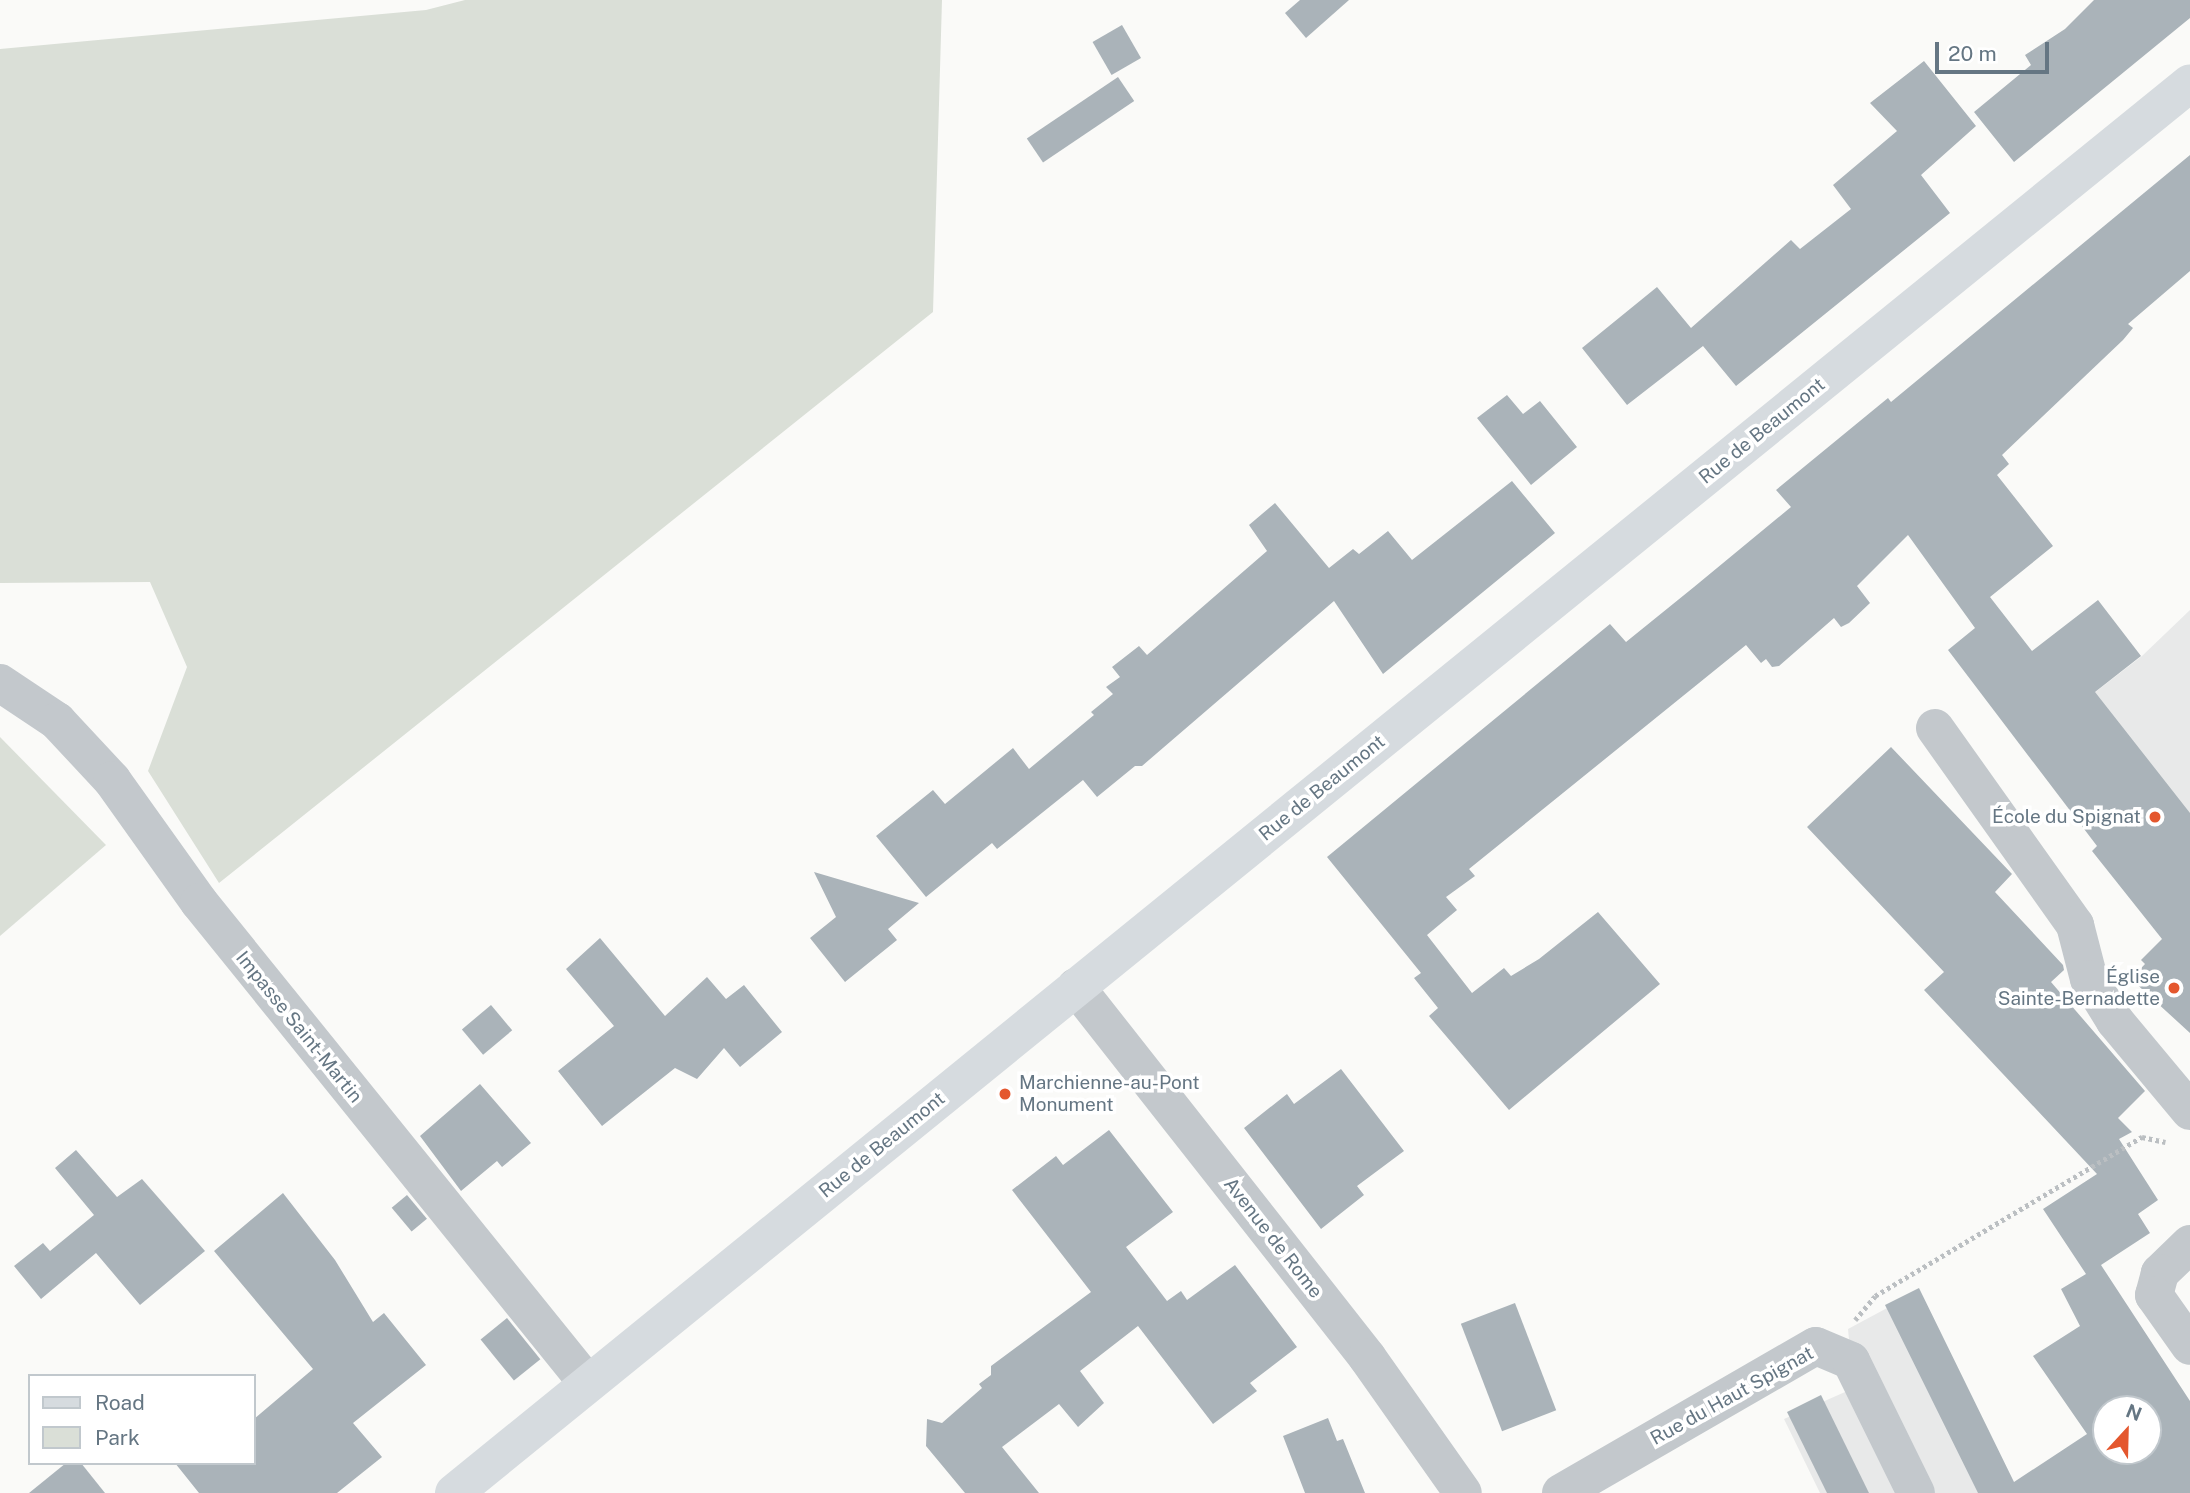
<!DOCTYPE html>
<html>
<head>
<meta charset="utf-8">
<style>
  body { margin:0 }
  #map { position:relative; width:2190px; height:1493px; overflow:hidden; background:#fafaf8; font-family:"Public Sans",sans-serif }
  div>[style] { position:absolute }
  .built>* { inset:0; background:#e8e9e9 }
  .green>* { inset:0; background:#dadfd7 }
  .building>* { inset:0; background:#aab3b9; transform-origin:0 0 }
  .path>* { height:4.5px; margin-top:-2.25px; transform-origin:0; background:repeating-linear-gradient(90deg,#bbbfc2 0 3.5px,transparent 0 7px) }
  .minor>* { height:38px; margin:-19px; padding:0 19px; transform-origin:19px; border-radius:19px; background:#c3c8cc }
  .major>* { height:38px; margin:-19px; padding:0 19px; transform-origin:19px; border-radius:19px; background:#d6dbdf }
  .dots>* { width:19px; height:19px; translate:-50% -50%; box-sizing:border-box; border:4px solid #fff; border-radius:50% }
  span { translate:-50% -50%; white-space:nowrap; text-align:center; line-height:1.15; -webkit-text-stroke:7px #fff; paint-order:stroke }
  .street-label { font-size:19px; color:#657683 }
  .poi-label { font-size:19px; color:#657683 }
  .right { translate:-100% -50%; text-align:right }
  .left { translate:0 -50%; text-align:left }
  .legend { position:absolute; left:28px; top:1374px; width:228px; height:91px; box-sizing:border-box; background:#fff; border:2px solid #c1c8cd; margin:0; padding:9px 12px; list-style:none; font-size:21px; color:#657683 }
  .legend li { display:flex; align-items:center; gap:14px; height:35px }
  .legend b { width:35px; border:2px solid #c1c8cd }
  .north { position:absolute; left:2092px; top:1395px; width:70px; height:70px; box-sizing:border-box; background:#fff; border:2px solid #c1c8cd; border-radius:50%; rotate:22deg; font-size:19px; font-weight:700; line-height:28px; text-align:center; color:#657683 }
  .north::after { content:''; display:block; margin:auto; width:24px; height:32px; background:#e4572e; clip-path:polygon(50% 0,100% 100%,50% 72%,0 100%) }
  .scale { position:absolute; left:1935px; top:42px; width:114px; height:32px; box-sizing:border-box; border:4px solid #657683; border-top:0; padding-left:9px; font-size:21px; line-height:24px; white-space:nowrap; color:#657683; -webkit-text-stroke:5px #fff; paint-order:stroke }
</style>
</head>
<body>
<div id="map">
  <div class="built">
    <i style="clip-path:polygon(2190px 610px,2190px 907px,2050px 727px,2142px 656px)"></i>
    <i style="clip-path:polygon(1917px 1292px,2015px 1493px,1820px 1493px,1784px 1419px,1845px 1392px,1851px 1361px,1848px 1329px)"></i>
  </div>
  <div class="green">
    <i style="clip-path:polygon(465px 0,942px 0,933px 312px,219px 883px,148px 771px,187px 667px,150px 582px,0 583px,0 49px,426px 10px)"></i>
    <i style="clip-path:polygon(0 737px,106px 845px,0 936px)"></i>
  </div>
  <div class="building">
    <i style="clip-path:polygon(1300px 0,1349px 0,1306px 38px,1285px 13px)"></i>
    <i style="clip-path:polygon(2094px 0,2190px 0,2190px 18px,2014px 162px,1974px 112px,2031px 65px,2025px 55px,2065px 29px)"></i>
    <i style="left:1122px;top:25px;width:38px;height:34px;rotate:60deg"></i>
    <i style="clip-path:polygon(1924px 61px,1976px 126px,1921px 175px,1950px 213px,1736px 386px,1703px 346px,1627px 405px,1582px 348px,1657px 287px,1691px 328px,1791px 240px,1800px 249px,1851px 209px,1833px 185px,1897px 131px,1870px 103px)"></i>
    <i style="left:1118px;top:77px;width:29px;height:110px;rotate:56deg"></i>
    <i style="clip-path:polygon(2190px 155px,2190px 271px,2128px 324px,2133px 328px,2123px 340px,2002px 455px,2009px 464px,1997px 475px,2053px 546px,1990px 597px,2032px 651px,2098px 600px,2141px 656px,2095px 692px,2190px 813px,2190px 1033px,2131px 979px,2145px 964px,2141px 960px,2162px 939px,2092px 851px,2097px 846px,1948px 650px,1975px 628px,1908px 535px,1857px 586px,1870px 603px,1849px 623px,1841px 627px,1834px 618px,1779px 666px,1772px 667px,1766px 659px,1761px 663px,1746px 645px,1469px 869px,1475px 876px,1446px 897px,1457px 910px,1427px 935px,1472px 993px,1504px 968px,1511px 976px,1539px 959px,1598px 912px,1660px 984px,1509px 1110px,1429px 1016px,1438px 1008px,1414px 978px,1421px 973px,1327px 857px,1610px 624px,1626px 642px,1694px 587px,1791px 507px,1776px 490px,1888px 398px,1891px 402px)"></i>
    <i style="clip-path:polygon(1507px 395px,1523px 414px,1540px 401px,1577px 447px,1531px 485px,1477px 418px)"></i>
    <i style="clip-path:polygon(1512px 481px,1555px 533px,1383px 674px,1334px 601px,1142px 766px,1135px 766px,1097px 797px,1083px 780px,997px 849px,992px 843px,926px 897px,876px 836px,933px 790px,945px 804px,1013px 748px,1029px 769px,1094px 715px,1091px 712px,1113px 694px,1106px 687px,1120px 677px,1112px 667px,1139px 646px,1147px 655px,1267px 551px,1249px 525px,1275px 503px,1329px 568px,1353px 549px,1359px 554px,1388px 531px,1412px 560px)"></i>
    <i style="clip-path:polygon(evenodd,1891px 747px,2012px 874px,1995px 892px,2063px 965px,2064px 970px,2051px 982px,2145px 1091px,2118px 1118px,2132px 1132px,2119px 1139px,2158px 1200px,2138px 1214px,2150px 1233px,2101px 1265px,2190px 1401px,2190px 1493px,1978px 1493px,1885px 1305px,1919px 1288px,2014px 1482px,2087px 1434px,2033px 1356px,2080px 1326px,2061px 1289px,2086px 1274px,2043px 1209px,2097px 1174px,1924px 990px,1944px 972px,1807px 827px,1891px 747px,2106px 1409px,2148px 1409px,2148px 1451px,2106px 1451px,2106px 1409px)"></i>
    <i style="clip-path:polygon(814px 872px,919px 903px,888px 929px,897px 940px,845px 982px,810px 938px,836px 917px)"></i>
    <i style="clip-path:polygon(600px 938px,665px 1016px,707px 977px,726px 999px,744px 985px,782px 1032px,740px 1067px,724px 1048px,697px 1079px,675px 1068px,602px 1126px,558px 1071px,614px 1026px,566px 969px)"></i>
    <i style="left:491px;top:1005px;width:33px;height:38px;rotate:50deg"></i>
    <i style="clip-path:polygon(1341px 1069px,1404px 1151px,1357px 1186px,1364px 1195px,1321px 1229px,1244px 1128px,1287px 1094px,1294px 1104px)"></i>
    <i style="clip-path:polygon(480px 1084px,531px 1143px,502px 1167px,497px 1161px,461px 1191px,420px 1136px)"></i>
    <i style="clip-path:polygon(1109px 1130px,1173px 1212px,1126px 1247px,1167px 1301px,1181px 1291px,1187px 1300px,1235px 1265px,1297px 1347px,1250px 1383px,1257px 1391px,1213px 1424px,1138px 1326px,1080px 1371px,1104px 1403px,1078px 1427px,1059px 1404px,1002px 1447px,1039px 1493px,965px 1493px,926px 1446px,927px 1419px,942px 1423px,982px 1388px,979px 1384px,991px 1375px,991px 1366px,1091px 1292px,1012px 1190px,1056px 1156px,1063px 1165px)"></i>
    <i style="clip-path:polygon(76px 1150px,117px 1197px,142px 1179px,205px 1251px,140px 1305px,96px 1253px,41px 1299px,14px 1266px,43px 1243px,50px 1251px,94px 1215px,55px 1168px)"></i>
    <i style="clip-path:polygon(283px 1193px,335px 1260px,373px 1322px,384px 1313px,426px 1365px,353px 1423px,382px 1457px,337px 1493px,199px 1493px,175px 1463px,254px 1463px,254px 1419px,313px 1369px,214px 1251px)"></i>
    <i style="left:407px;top:1195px;width:31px;height:20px;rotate:50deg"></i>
    <i style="left:1515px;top:1303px;width:115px;height:58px;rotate:69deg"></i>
    <i style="left:507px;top:1318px;width:53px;height:34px;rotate:51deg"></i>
    <i style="clip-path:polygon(1821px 1395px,1869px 1493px,1827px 1493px,1787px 1412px)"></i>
    <i style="clip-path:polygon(1328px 1418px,1337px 1441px,1343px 1439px,1365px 1493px,1305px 1493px,1283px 1436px)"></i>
    <i style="clip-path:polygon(66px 1463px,81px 1463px,105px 1493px,29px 1493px)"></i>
  </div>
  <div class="path">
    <i style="left:1855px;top:1320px;width:31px;rotate:-50deg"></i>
    <i style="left:1875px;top:1296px;width:311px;rotate:-30.8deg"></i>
    <i style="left:2142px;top:1137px;width:24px;rotate:12deg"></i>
  </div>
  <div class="minor">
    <i style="left:0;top:683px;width:69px;rotate:33.7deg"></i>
    <i style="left:57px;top:721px;width:81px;rotate:47deg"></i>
    <i style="left:112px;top:780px;width:150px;rotate:54.5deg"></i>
    <i style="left:199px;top:902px;width:619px;rotate:51.09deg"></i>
    <i style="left:1935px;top:728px;width:242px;rotate:54.6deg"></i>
    <i style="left:2075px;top:925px;width:56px;rotate:75.5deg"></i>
    <i style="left:2089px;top:979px;width:49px;rotate:58.2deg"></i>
    <i style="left:2115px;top:1021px;width:117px;rotate:50.2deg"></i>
    <i style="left:1076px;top:987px;width:471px;rotate:51.8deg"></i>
    <i style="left:1367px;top:1357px;width:166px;rotate:54.8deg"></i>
    <i style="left:2190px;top:1244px;width:42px;rotate:136deg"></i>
    <i style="left:2160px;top:1273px;width:23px;rotate:105deg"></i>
    <i style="left:2154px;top:1295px;width:62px;rotate:54.8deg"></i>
    <i style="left:1561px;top:1493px;width:294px;rotate:-30deg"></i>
    <i style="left:1816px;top:1346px;width:38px;rotate:23deg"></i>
    <i style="left:1851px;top:1361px;width:147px;rotate:63.8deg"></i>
  </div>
  <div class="major">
    <i style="left:454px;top:1493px;width:2236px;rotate:-39.08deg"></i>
  </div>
  <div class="dots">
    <i style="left:2155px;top:817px;background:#e4572e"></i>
    <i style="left:2174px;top:988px;background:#e4572e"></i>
    <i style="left:1005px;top:1094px;background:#e4572e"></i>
  </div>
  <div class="street-label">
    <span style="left:1762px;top:431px;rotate:-39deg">Rue de Beaumont</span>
    <span style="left:1322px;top:788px;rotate:-39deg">Rue de Beaumont</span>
    <span style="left:299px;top:1027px;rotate:51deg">Impasse Saint-Martin</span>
    <span style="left:882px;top:1145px;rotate:-39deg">Rue de Beaumont</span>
    <span style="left:1273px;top:1238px;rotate:52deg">Avenue de Rome</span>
    <span style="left:1732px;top:1396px;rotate:-29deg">Rue du Haut Spignat</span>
  </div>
  <div class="poi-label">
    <span class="right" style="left:2141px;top:817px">École du Spignat</span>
    <span class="right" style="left:2160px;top:988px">Église<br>Sainte-Bernadette</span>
    <span class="left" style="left:1019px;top:1094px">Marchienne-au-Pont<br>Monument</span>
  </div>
  <ul class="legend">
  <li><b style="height:9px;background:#d6dbdf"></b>Road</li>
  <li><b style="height:19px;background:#dadfd7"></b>Park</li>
  </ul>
  <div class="north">N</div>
  <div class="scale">20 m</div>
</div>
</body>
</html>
